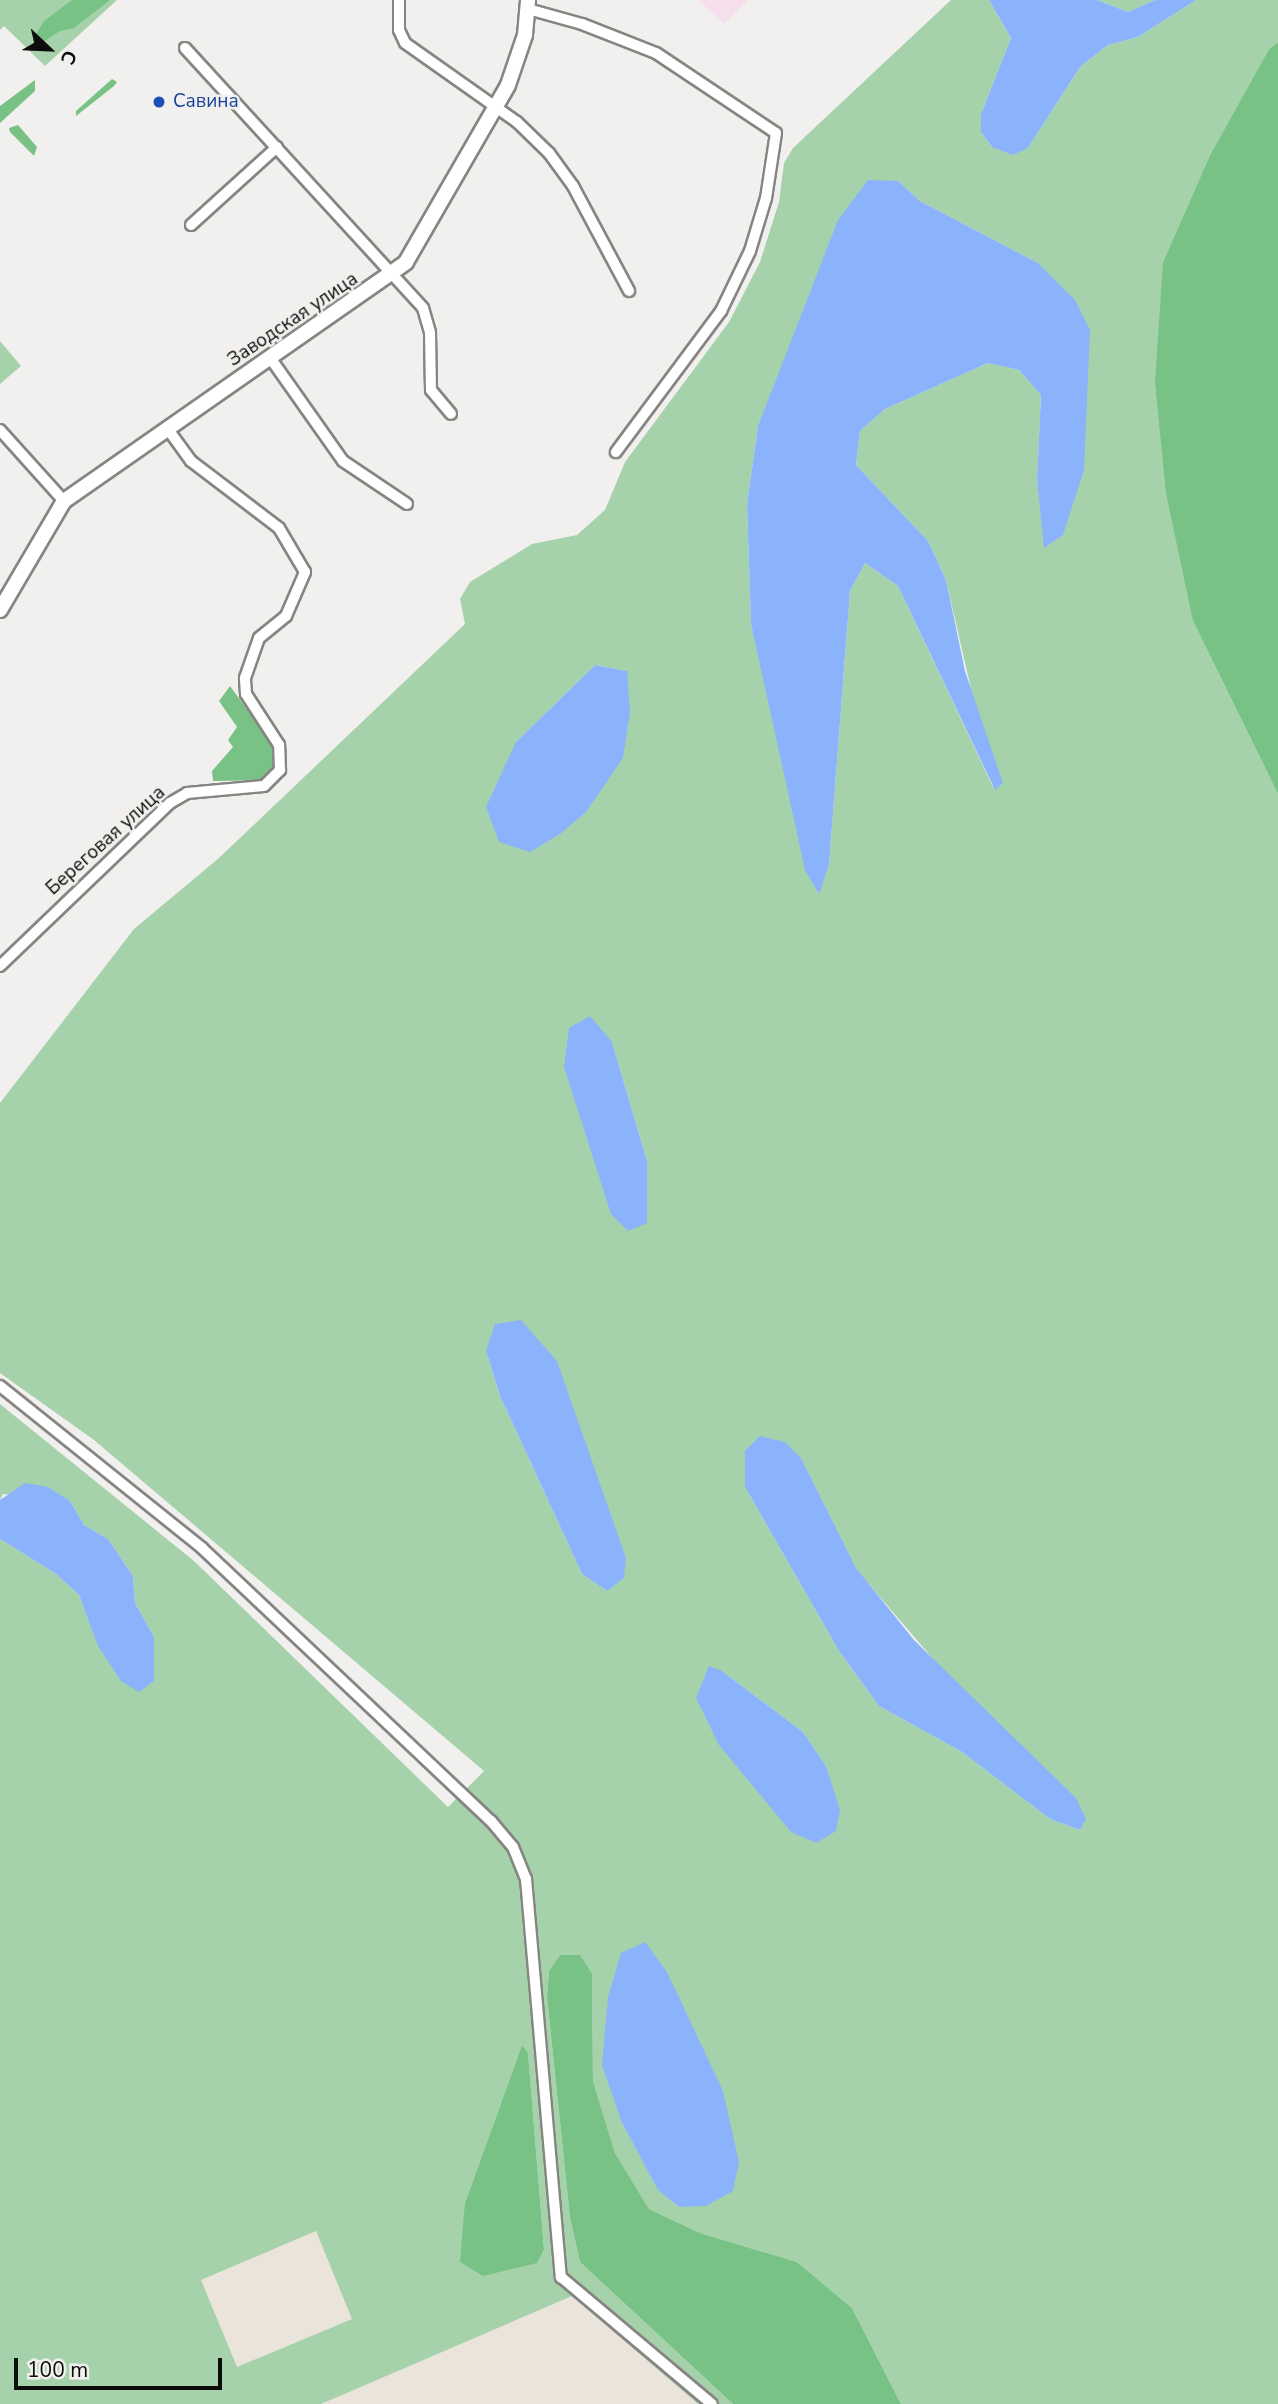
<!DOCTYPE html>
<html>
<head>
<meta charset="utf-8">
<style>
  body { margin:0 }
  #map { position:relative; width:1278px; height:2404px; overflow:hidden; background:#f2f0ee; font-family:"Nunito Sans",sans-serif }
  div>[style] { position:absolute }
  .commercial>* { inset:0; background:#f6dfec }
  .built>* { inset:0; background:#eae4db; transform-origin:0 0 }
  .green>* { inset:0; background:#a5d2ab }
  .forest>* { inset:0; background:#78c285 }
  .water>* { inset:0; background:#8bb3fc }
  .roads { filter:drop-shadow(2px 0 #878582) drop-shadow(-2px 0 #878582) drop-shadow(0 2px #878582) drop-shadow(0 -2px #878582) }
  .minor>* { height:10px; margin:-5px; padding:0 5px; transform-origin:5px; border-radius:5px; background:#fff }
  .tertiary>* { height:14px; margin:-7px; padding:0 7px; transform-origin:7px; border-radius:7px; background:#fff }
  .dots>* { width:19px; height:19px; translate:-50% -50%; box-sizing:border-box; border:4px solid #f2f0ee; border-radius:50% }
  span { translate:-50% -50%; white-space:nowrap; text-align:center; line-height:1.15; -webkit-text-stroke:5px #f2f0ee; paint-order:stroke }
  .transit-label { font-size:19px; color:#164399 }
  .left { translate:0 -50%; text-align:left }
  .street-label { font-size:19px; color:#0c0c0b }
  .north { position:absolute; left:14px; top:14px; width:70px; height:70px; -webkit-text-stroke:5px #f2f0ee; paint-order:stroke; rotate:113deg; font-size:19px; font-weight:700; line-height:28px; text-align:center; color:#0c0c0b }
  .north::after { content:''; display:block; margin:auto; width:24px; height:32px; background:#0c0c0b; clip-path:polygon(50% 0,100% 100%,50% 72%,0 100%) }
  .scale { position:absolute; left:14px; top:2358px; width:208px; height:32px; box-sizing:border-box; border:4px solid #0c0c0b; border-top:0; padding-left:9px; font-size:21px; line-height:24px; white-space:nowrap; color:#0c0c0b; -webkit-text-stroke:5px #f2f0ee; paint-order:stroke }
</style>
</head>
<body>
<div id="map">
  <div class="commercial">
    <i style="clip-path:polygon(698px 0,748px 0,724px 24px)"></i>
  </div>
  <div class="built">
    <i style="left:316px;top:2231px;width:95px;height:126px;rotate:67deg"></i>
    <i style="clip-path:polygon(573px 2296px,698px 2404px,321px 2404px,465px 2339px)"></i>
  </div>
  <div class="green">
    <i style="clip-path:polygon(0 0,117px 0,45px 66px,4px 26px,0 30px)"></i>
    <i style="clip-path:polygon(evenodd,951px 0,989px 0,1011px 38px,981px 114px,981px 132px,992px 147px,1028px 148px,1080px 67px,1108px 45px,1138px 37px,1196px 0,1278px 0,1278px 42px,1269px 49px,1210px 155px,1163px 262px,1193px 621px,1278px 794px,1278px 2404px,901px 2404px,852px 2308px,797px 2262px,700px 2233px,649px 2209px,615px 2153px,593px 2081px,592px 1973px,580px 1955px,560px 1955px,549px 1971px,547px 1997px,570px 2218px,580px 2262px,733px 2404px,698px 2404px,572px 2296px,321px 2404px,0 2404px,0 1539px,56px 1574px,79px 1595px,88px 1618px,139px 1691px,154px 1681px,154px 1637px,135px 1603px,133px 1576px,108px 1539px,84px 1525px,70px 1501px,3px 1494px,0 1500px,0 1404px,194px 1561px,448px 1807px,484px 1771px,94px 1440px,0 1373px,0 1103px,134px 929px,219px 858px,465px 624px,460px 599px,470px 582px,532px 544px,577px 535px,605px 510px,625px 462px,729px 322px,760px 262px,779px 202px,784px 163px,793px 148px,951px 0,898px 181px,920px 201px,1038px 263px,1045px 547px,1037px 480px,1041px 395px,1019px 370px,988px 363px,885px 409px,860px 431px,856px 465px,928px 541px,946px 580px,994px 789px,898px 586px,865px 563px,850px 591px,829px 865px,818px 893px,751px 624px,747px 504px,758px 426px,898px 181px,951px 0,595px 665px,627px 671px,516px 742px,595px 665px,951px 0,612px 1042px,647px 1161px,646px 1223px,612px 1042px,951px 0,486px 1351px,607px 1591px,582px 1574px,500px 1396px,486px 1351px,951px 0,801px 1458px,855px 1568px,1080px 1830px,1050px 1819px,962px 1752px,879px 1706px,839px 1651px,745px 1487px,801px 1458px,951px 0,722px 1671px,803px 1732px,826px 1766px,839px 1810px,722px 1671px,951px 0,667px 1972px,692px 2032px,679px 2207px,658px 2189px,622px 2123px,667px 1972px,951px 0,522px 2045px,528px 2054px,544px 2249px,465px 2203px,522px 2045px,951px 0,316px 2231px,352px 2319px,237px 2367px,201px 2280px,316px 2231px)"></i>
    <i style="clip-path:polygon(1097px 0,1155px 0,1128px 12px)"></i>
    <i style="clip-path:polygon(0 341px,21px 366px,0 384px)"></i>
  </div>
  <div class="forest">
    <i style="clip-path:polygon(72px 0,110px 0,74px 28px,60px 31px,34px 48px,33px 39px,44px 21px)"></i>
    <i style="clip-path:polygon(1278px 42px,1278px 794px,1193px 621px,1166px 493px,1155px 382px,1163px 262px,1210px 155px,1269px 49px)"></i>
    <i style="clip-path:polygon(112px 79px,117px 82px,114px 86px,76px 116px,76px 111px)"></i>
    <i style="clip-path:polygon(35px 80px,35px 91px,0 123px,0 106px)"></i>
    <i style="clip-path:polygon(18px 125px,37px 147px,34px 156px,10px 132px,9px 128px)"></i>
    <i style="clip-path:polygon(230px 686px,275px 748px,276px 767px,263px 780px,213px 781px,212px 771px,233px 747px,228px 740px,237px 727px,219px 701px)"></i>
    <i style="clip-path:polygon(560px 1955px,580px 1955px,592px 1973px,593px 2081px,615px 2153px,649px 2209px,700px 2233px,797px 2262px,852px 2308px,901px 2404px,733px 2404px,580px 2262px,570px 2218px,547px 1997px,549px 1971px)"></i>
    <i style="clip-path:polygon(522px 2045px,528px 2053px,544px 2249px,537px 2263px,483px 2276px,460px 2262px,465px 2203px)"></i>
  </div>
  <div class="water">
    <i style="clip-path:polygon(989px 0,1097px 0,1128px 12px,1155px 0,1196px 0,1138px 37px,1108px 45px,1080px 67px,1028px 148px,1013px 155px,992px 147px,981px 132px,981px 114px,1011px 38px)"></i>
    <i style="clip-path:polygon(868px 180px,898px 181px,920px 201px,1038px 263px,1075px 300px,1090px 330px,1084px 470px,1063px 535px,1044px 548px,1037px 480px,1041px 395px,1019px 370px,988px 363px,885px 409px,860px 431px,856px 465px,928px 541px,946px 580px,965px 671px,1003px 783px,995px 790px,898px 586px,865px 563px,850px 591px,829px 865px,819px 894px,805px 870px,751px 624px,747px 504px,758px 426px,838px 220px)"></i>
    <i style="clip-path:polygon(595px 665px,627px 671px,630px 712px,623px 758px,586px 812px,560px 834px,530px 852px,499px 842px,486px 807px,516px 742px)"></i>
    <i style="clip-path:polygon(590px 1016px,612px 1042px,647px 1161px,647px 1223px,628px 1231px,611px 1214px,564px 1067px,569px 1028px)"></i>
    <i style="clip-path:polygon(521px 1320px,557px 1361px,626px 1558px,624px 1578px,607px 1591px,582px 1574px,500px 1396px,486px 1351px,495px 1324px)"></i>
    <i style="clip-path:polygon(760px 1436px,785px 1442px,801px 1458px,856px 1568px,914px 1640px,1076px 1798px,1086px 1819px,1080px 1830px,1050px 1819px,962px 1752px,879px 1706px,839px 1651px,745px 1487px,745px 1451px)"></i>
    <i style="clip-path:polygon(25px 1483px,48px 1487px,70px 1501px,84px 1525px,108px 1539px,133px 1576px,135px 1603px,154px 1637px,154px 1681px,139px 1692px,121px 1681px,98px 1646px,79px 1595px,56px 1574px,0 1539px,0 1500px)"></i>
    <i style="clip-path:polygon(709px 1666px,722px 1671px,803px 1732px,826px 1766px,840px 1810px,836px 1831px,816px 1843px,791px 1832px,719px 1745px,696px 1698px)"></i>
    <i style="clip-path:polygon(645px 1942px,667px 1972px,723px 2091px,739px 2162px,733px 2191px,706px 2206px,679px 2207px,658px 2190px,622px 2123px,602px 2065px,608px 1997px,621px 1953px)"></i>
  </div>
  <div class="roads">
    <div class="minor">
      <i style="left:399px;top:0;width:30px;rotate:90deg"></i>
      <i style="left:399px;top:30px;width:14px;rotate:65deg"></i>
      <i style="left:405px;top:43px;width:137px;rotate:35.2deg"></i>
      <i style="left:517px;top:122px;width:45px;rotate:44.1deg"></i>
      <i style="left:549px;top:153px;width:41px;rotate:54deg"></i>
      <i style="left:573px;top:186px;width:119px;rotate:61.9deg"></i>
      <i style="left:528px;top:9px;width:56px;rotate:15.5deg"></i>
      <i style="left:582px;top:24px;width:79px;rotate:21.4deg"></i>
      <i style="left:656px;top:53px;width:144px;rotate:33.7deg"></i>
      <i style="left:776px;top:133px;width:66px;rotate:98.7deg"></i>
      <i style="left:766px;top:198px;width:55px;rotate:106.8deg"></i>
      <i style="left:750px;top:251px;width:67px;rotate:115.8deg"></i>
      <i style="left:721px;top:311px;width:176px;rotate:126.7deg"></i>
      <i style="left:185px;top:48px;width:352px;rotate:47.5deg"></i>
      <i style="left:423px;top:308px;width:26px;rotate:74deg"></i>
      <i style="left:430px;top:333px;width:57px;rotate:89deg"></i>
      <i style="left:431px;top:390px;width:31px;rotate:50deg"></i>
      <i style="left:191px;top:225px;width:116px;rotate:-42.2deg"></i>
      <i style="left:271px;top:359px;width:125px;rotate:54.8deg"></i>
      <i style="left:343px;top:461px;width:77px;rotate:33.9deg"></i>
      <i style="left:0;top:430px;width:96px;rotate:48deg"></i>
      <i style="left:0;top:966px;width:236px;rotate:-43.8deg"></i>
      <i style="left:170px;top:803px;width:20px;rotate:-30deg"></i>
      <i style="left:187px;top:793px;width:77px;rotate:-5.2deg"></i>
      <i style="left:264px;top:786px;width:23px;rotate:-45deg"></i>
      <i style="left:280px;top:770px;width:25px;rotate:-92deg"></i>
      <i style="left:279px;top:745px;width:61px;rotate:-122.9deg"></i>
      <i style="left:246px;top:694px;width:16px;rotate:-94deg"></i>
      <i style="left:245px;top:678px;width:42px;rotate:-70.7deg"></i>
      <i style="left:259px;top:638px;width:35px;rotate:-39deg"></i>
      <i style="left:286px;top:616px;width:48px;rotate:-66.6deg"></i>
      <i style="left:305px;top:572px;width:51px;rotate:-120.6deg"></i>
      <i style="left:279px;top:528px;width:111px;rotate:-142.7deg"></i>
      <i style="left:191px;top:461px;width:41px;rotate:-126deg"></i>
      <i style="left:0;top:1386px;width:259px;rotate:38.7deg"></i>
      <i style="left:202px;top:1548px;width:398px;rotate:43.4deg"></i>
      <i style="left:491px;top:1821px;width:34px;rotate:50deg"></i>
      <i style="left:513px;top:1847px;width:35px;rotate:68deg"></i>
      <i style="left:526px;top:1879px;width:400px;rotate:85deg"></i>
      <i style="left:561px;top:2277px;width:197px;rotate:40.1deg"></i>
    </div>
    <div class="tertiary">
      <i style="left:0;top:610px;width:126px;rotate:-59.6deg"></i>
      <i style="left:64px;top:501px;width:417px;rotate:-34.9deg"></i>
      <i style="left:406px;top:262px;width:204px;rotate:-60deg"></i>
      <i style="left:508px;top:85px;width:53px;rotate:-71.2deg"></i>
      <i style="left:525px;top:35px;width:35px;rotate:-85deg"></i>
    </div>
  </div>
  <div class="dots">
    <i style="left:159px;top:102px;background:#1a4fb4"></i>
  </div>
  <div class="transit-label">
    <span class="left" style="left:173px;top:102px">Савина</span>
  </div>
  <div class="street-label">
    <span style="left:293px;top:320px;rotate:-34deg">Заводская улица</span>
    <span style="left:106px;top:841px;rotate:-42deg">Береговая улица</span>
  </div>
  <div class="north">С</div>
  <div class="scale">100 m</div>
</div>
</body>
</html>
